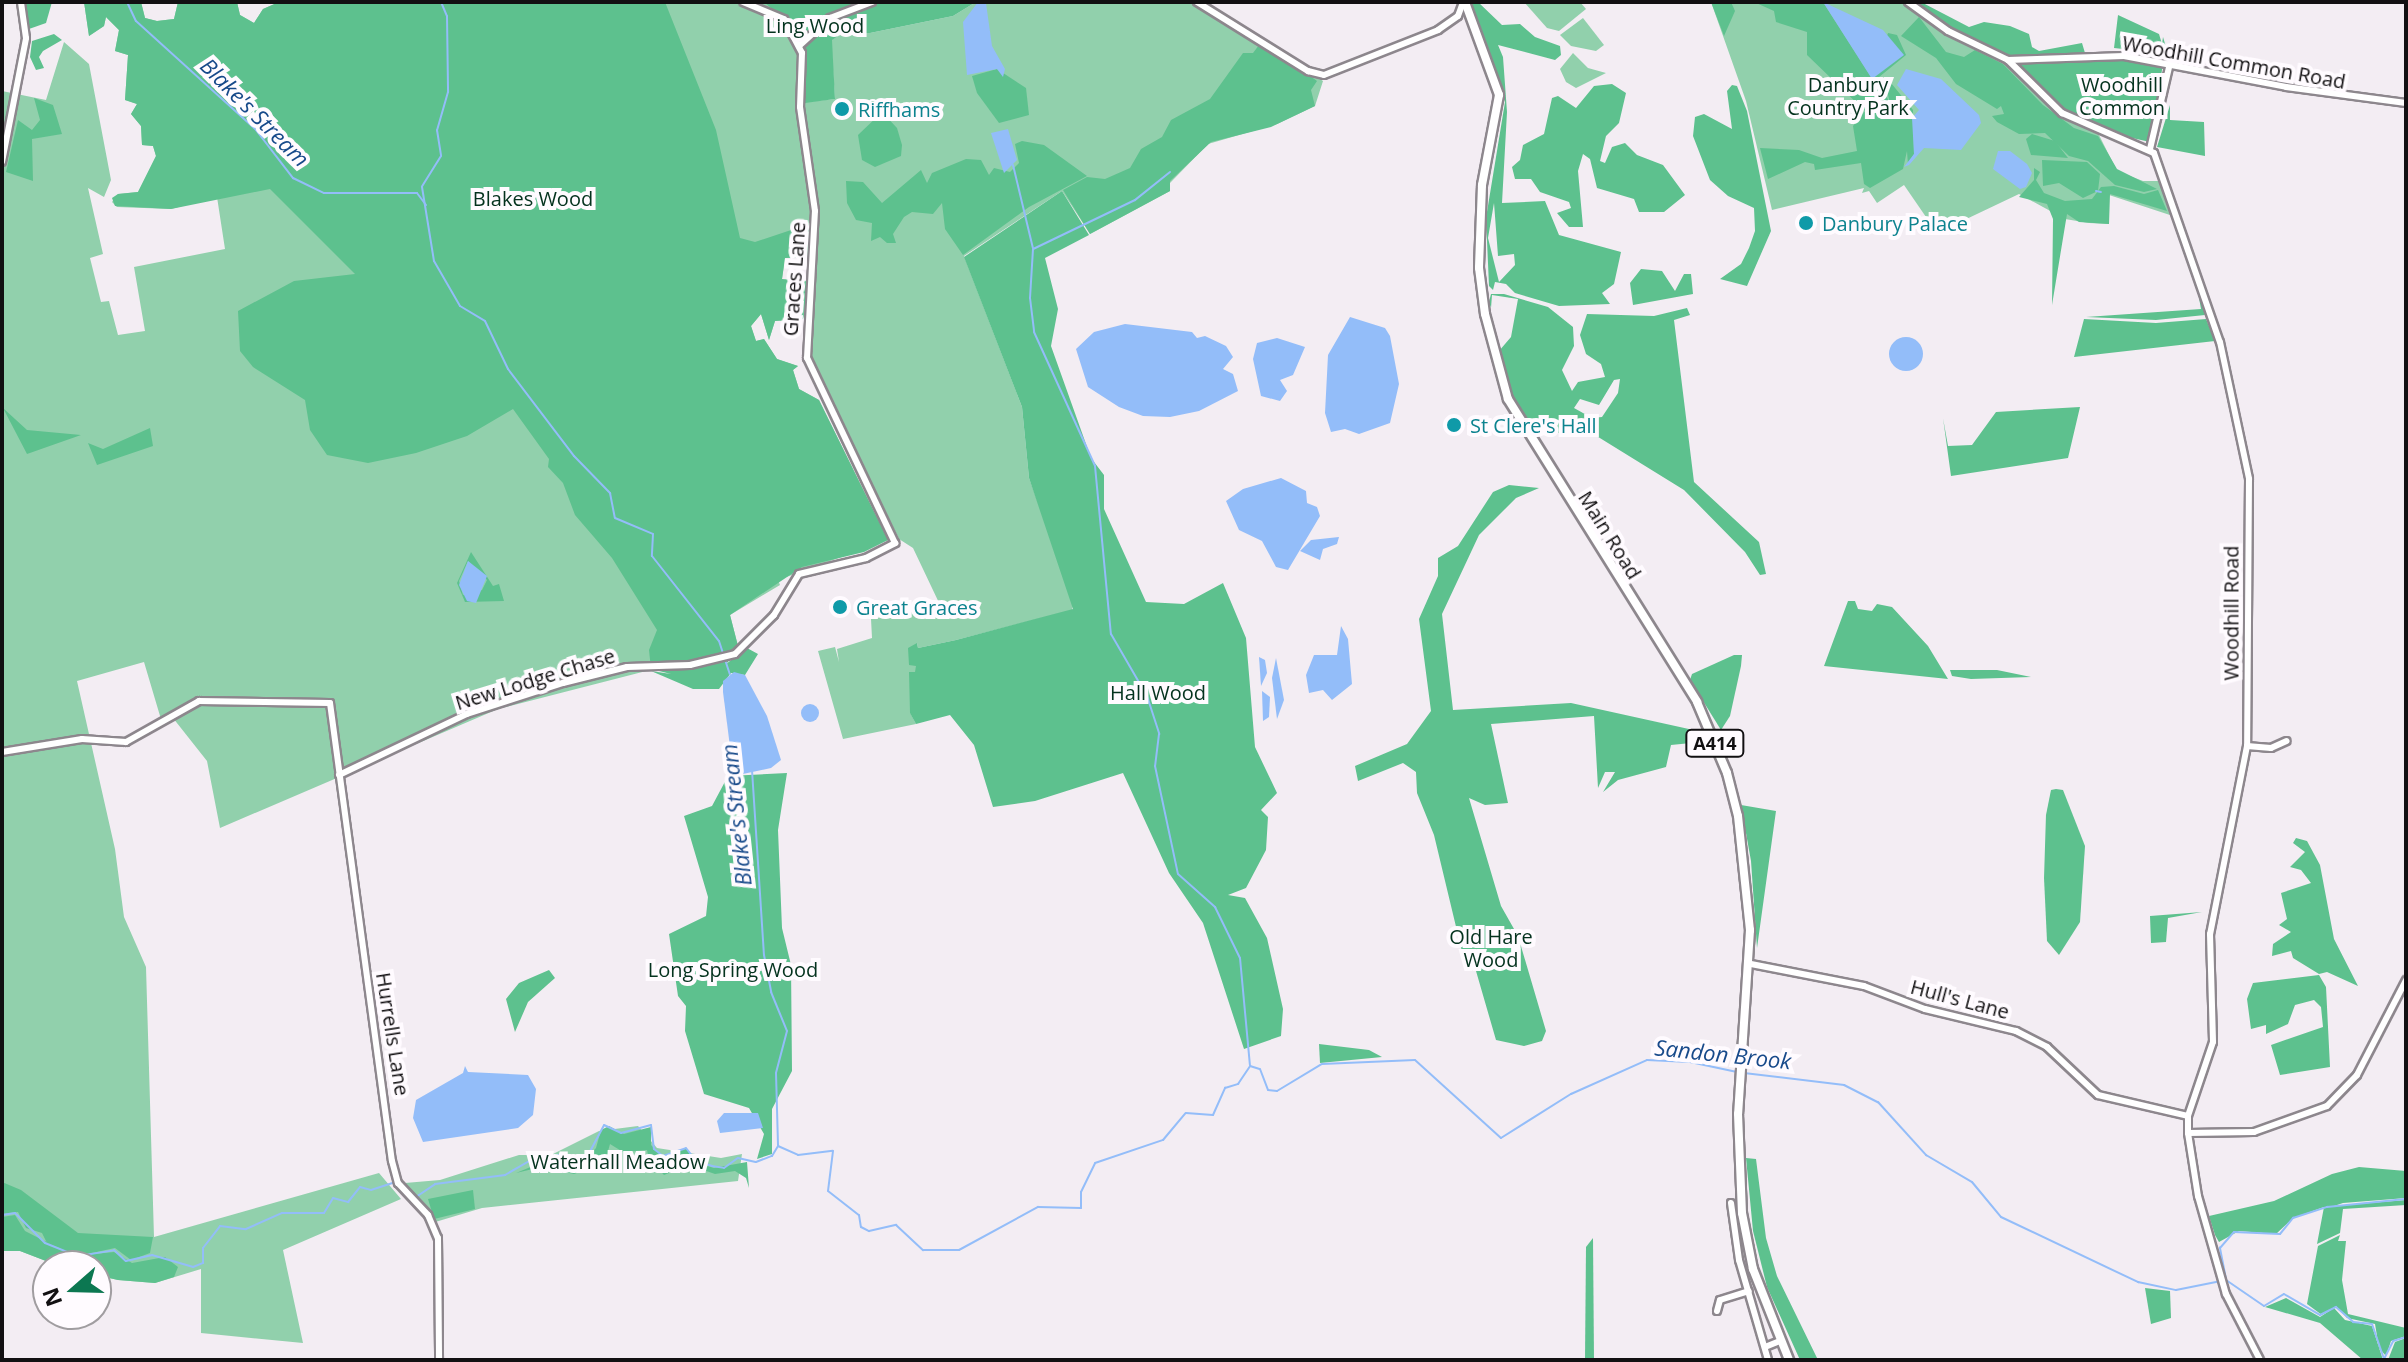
<!DOCTYPE html>
<html>
<head>
<meta charset="utf-8">
<style>
  body { margin:0 }
  #map { position:relative; width:2408px; height:1362px; overflow:hidden; background:#f3edf3; font-family:"Open Sans",sans-serif }
  div>[style] { position:absolute }
  .green>* { inset:0; background:#91d0ac }
  .forest>* { inset:0; background:#5dc18e }
  .water>* { inset:0; background:#93bdf9 }
  .round { border-radius:50% }
  .stream>* { height:2px; margin:-1px; padding:0 1px; transform-origin:1px; border-radius:1px; background:#93bdf9 }
  .roads { filter:drop-shadow(2px 0 #8d878d) drop-shadow(-2px 0 #8d878d) drop-shadow(0 2px #8d878d) drop-shadow(0 -2px #8d878d) }
  .minor>* { height:6px; margin:-3px; padding:0 3px; transform-origin:3px; border-radius:3px; background:#fff }
  .major>* { height:8px; margin:-4px; padding:0 4px; transform-origin:4px; border-radius:4px; background:#fff }
  .dots>* { width:22px; height:22px; translate:-50% -50%; box-sizing:border-box; border:4px solid #fffbff; border-radius:50% }
  span { translate:-50% -50%; white-space:nowrap; text-align:center; line-height:1.15; -webkit-text-stroke:8px #fffbff; paint-order:stroke }
  .shield-label span { padding:2px 6px; background:#fffbff; border:2px solid; border-radius:6px; -webkit-text-stroke-width:0 }
  .shield-label { font-size:18px; color:#121012; font-weight:700 }
  .park-label { font-size:20px; color:#04321e }
  .street-label { font-size:20px; color:#121012 }
  .culture-label { font-size:20px; color:#0d838f }
  .left { translate:0 -50%; text-align:left }
  .water-label { font-size:22px; color:#17498a; font-style:italic }
  .frame { position:absolute; inset:0; border:4px solid #121012; pointer-events:none }
  .north { position:absolute; left:32px; top:1250px; width:80px; height:80px; box-sizing:border-box; background:#fffbff; border:2px solid #a09da0; border-radius:50%; rotate:250deg; font-size:22px; font-weight:700; line-height:32px; text-align:center; color:#121012 }
  .north::after { content:''; display:block; margin:auto; width:28px; height:36px; background:#0c7751; clip-path:polygon(50% 0,100% 100%,50% 72%,0 100%) }
</style>
</head>
<body>
<div id="map">
  <div class="green">
    <i style="clip-path:polygon(84px 2px,141px 2px,145px 18px,157px 21px,174px 19px,178px 2px,237px 2px,240px 15px,254px 23px,263px 9px,279px 2px,764px 2px,791px 17px,787px 24px,805px 52px,805px 102px,835px 99px,831px 40px,844px 33px,870px 33px,953px 16px,976px 2px,1198px 2px,1323px 81px,1315px 106px,1277px 124px,1208px 144px,1170px 183px,1170px 191px,1090px 234px,1062px 191px,964px 256px,1022px 407px,1029px 478px,1074px 602px,1072px 610px,1061px 613px,956px 640px,918px 648px,917px 643px,916px 672px,910px 672px,910px 712px,916px 724px,843px 739px,818px 651px,835px 647px,839px 662px,837px 649px,872px 638px,871px 619px,941px 607px,913px 548px,899px 539px,812px 362px,808px 323px,817px 267px,808px 257px,785px 258px,782px 279px,806px 305px,803px 319px,775px 321px,769px 340px,761px 314px,751px 326px,756px 341px,764px 339px,777px 359px,798px 366px,793px 370px,799px 389px,819px 400px,888px 540px,778px 580px,780px 585px,730px 615px,738px 646px,742px 646px,689px 677px,654px 669px,498px 709px,220px 828px,207px 761px,173px 718px,163px 726px,144px 662px,77px 681px,115px 849px,124px 917px,146px 967px,154px 1237px,379px 1173px,401px 1199px,283px 1250px,303px 1343px,201px 1333px,201px 1269px,155px 1283px,118px 1280px,96px 1275px,96px 1266px,59px 1266px,20px 1251px,2px 1251px,2px 91px,46px 100px,64px 42px,89px 64px,111px 180px,104px 197px,88px 188px,103px 254px,90px 258px,101px 302px,109px 301px,118px 335px,145px 331px,134px 267px,225px 249px,217px 197px,171px 209px,117px 207px,112px 202px,118px 194px,138px 192px,156px 156px,153px 146px,142px 145px,141px 126px,131px 114px,137px 104px,125px 100px,128px 55px,115px 51px,119px 30px,106px 17px,104px 26px,89px 36px)"></i>
    <i style="clip-path:polygon(1524px 2px,1580px 2px,1586px 9px,1559px 31px,1547px 28px)"></i>
    <i style="clip-path:polygon(1711px 2px,1902px 2px,1965px 43px,2007px 62px,2050px 109px,2098px 133px,2117px 171px,2143px 181px,2159px 181px,2173px 216px,2109px 195px,2109px 224px,2089px 223px,2065px 219px,2019px 194px,1937px 233px,1904px 185px,1877px 203px,1869px 191px,1862px 193px,1864px 188px,1772px 210px,1746px 101px)"></i>
    <i style="clip-path:polygon(1583px 18px,1604px 45px,1596px 51px,1571px 46px,1560px 35px)"></i>
    <i style="clip-path:polygon(1573px 53px,1588px 68px,1606px 73px,1576px 88px,1566px 82px,1560px 69px)"></i>
    <i style="clip-path:polygon(638px 1126px,657px 1148px,721px 1158px,742px 1154px,738px 1181px,482px 1208px,432px 1223px,404px 1189px,405px 1183px,440px 1180px,519px 1155px,551px 1155px,599px 1131px)"></i>
  </div>
  <div class="forest">
    <i style="clip-path:polygon(23px 2px,52px 2px,46px 23px,29px 29px)"></i>
    <i style="clip-path:polygon(84px 2px,141px 2px,145px 18px,157px 21px,174px 19px,178px 2px,237px 2px,240px 15px,254px 23px,263px 9px,279px 2px,665px 2px,716px 130px,740px 238px,755px 242px,809px 224px,808px 257px,785px 258px,782px 279px,808px 281px,803px 319px,775px 321px,769px 340px,761px 314px,751px 326px,756px 341px,764px 339px,777px 359px,798px 366px,793px 370px,799px 389px,819px 400px,888px 540px,864px 552px,802px 567px,730px 615px,738px 646px,742px 646px,726px 664px,747px 648px,758px 654px,745px 675px,731px 673px,719px 689px,693px 689px,651px 671px,671px 674px,651px 669px,649px 650px,657px 630px,612px 558px,575px 515px,563px 483px,548px 467px,549px 459px,513px 409px,467px 436px,416px 453px,368px 463px,327px 455px,310px 430px,305px 400px,253px 367px,240px 351px,238px 311px,294px 281px,355px 274px,270px 189px,171px 209px,115px 206px,112px 198px,118px 194px,138px 192px,156px 156px,153px 146px,142px 145px,141px 126px,131px 114px,137px 104px,125px 100px,128px 55px,115px 51px,119px 30px,106px 17px,104px 26px,89px 36px)"></i>
    <i style="clip-path:polygon(764px 2px,976px 2px,953px 16px,870px 33px,843px 33px,832px 40px,835px 99px,805px 103px,805px 52px,786px 23px,790px 17px,779px 15px)"></i>
    <i style="clip-path:polygon(evenodd,1471px 2px,1478px 2px,1502px 25px,1520px 24px,1535px 37px,1560px 46px,1561px 55px,1555px 60px,1498px 45px,1503px 57px,1507px 112px,1502px 203px,1545px 201px,1559px 235px,1621px 252px,1614px 284px,1602px 293px,1610px 304px,1559px 306px,1515px 293px,1506px 284px,1495px 282px,1493px 290px,1489px 286px,1486px 218px,1505px 102px,1471px 2px,1494px 203px,1498px 256px,1514px 254px,1515px 265px,1499px 282px,1488px 238px,1494px 203px)"></i>
    <i style="clip-path:polygon(1711px 2px,1731px 2px,1735px 11px,1724px 36px)"></i>
    <i style="clip-path:polygon(1754px 2px,1823px 2px,1873px 80px,1888px 33px,1897px 35px,1906px 55px,1873px 82px,1857px 71px,1884px 90px,1891px 107px,1887px 91px,1876px 84px,1891px 83px,1913px 110px,1914px 154px,1908px 165px,1907px 151px,1903px 169px,1870px 188px,1864px 184px,1861px 163px,1815px 170px,1814px 164px,1805px 162px,1768px 179px,1760px 148px,1799px 150px,1822px 158px,1857px 151px,1853px 126px,1865px 111px,1807px 55px,1807px 32px,1776px 22px,1774px 11px)"></i>
    <i style="clip-path:polygon(1910px 2px,1921px 2px,1969px 27px,1984px 22px,2010px 26px,2029px 34px,2032px 47px,2039px 51px,2082px 43px,2085px 53px,2008px 57px,1958px 34px)"></i>
    <i style="clip-path:polygon(2118px 15px,2159px 34px,2162px 44px,2163px 37px,2166px 47px,2187px 56px,2114px 48px)"></i>
    <i style="clip-path:polygon(1919px 17px,1946px 52px,1964px 57px,1975px 50px,2003px 64px,2043px 105px,2074px 128px,2098px 136px,2117px 169px,2157px 189px,2144px 192px,2115px 185px,2088px 161px,2069px 156px,2045px 133px,2019px 134px,1997px 122px,1992px 116px,2004px 114px,2001px 106px,1997px 109px,1956px 84px,1936px 58px,1901px 36px)"></i>
    <i style="clip-path:polygon(54px 34px,62px 40px,43px 51px,39px 57px,44px 68px,36px 70px,30px 57px,32px 41px)"></i>
    <i style="clip-path:polygon(1262px 41px,1317px 81px,1311px 90px,1315px 106px,1271px 127px,1211px 142px,1170px 181px,1170px 191px,1090px 234px,1063px 190px,1087px 177px,1105px 179px,1130px 168px,1141px 149px,1162px 137px,1171px 120px,1210px 99px,1243px 53px,1253px 53px)"></i>
    <i style="clip-path:polygon(2101px 57px,2163px 64px,2150px 142px,2110px 133px,2058px 109px,2015px 65px)"></i>
    <i style="clip-path:polygon(997px 69px,1026px 88px,1029px 115px,999px 123px,977px 93px,972px 76px)"></i>
    <i style="clip-path:polygon(1612px 84px,1626px 93px,1619px 123px,1606px 136px,1600px 161px,1605px 163px,1612px 147px,1625px 143px,1637px 155px,1663px 165px,1685px 195px,1664px 212px,1639px 212px,1634px 199px,1597px 188px,1590px 159px,1583px 154px,1578px 171px,1583px 227px,1569px 227px,1557px 213px,1571px 208px,1569px 202px,1540px 192px,1531px 179px,1515px 179px,1512px 167px,1520px 160px,1523px 145px,1544px 134px,1552px 98px,1558px 96px,1576px 108px,1594px 86px)"></i>
    <i style="clip-path:polygon(1732px 85px,1737px 86px,1747px 111px,1771px 231px,1747px 286px,1720px 279px,1741px 264px,1749px 248px,1755px 231px,1754px 208px,1728px 196px,1710px 180px,1693px 136px,1695px 117px,1704px 114px,1732px 129px,1727px 91px)"></i>
    <i style="clip-path:polygon(34px 98px,53px 105px,62px 134px,32px 139px,33px 181px,6px 172px,18px 120px,32px 130px,40px 120px)"></i>
    <i style="clip-path:polygon(2170px 105px,2170px 120px,2204px 122px,2205px 156px,2157px 147px)"></i>
    <i style="clip-path:polygon(882px 112px,897px 128px,902px 145px,901px 156px,875px 167px,862px 160px,858px 135px)"></i>
    <i style="clip-path:polygon(2032px 134px,2055px 141px,2068px 158px,2031px 155px,2026px 139px)"></i>
    <i style="clip-path:polygon(1022px 141px,1044px 145px,1087px 176px,1029px 207px,963px 255px,945px 229px,942px 203px,933px 214px,912px 212px,904px 217px,893px 234px,896px 243px,887px 243px,880px 237px,871px 241px,872px 223px,856px 220px,847px 203px,846px 181px,863px 182px,882px 203px,921px 170px,927px 183px,932px 173px,966px 159px,981px 160px,989px 175px,994px 168px,1010px 172px,1019px 163px,1015px 144px)"></i>
    <i style="clip-path:polygon(2042px 160px,2087px 162px,2100px 174px,2098px 191px,2083px 198px,2059px 183px,2043px 186px)"></i>
    <i style="clip-path:polygon(2034px 168px,2040px 172px,2036px 180px,2044px 193px,2065px 201px,2092px 199px,2101px 187px,2114px 186px,2144px 194px,2158px 190px,2167px 211px,2110px 194px,2109px 224px,2079px 222px,2067px 214px,2052px 305px,2053px 219px,2047px 204px,2019px 197px,2034px 180px)"></i>
    <i style="clip-path:polygon(1062px 191px,1089px 235px,1045px 258px,1058px 309px,1051px 346px,1091px 458px,1104px 475px,1104px 509px,1146px 602px,1184px 604px,1223px 583px,1246px 638px,1255px 747px,1277px 793px,1261px 810px,1268px 817px,1266px 850px,1246px 888px,1228px 895px,1245px 898px,1267px 938px,1283px 1009px,1281px 1036px,1244px 1049px,1203px 923px,1169px 873px,1123px 773px,1035px 801px,993px 807px,974px 745px,950px 715px,916px 724px,910px 713px,909px 672px,915px 672px,916px 666px,909px 665px,908px 648px,917px 643px,918px 648px,956px 640px,1073px 609px,1029px 478px,1022px 407px,964px 257px)"></i>
    <i style="clip-path:polygon(1641px 269px,1662px 271px,1675px 291px,1684px 274px,1691px 274px,1693px 294px,1633px 305px,1630px 283px)"></i>
    <i style="clip-path:polygon(2195px 276px,2205px 315px,2156px 320px,2086px 317px,2201px 309px)"></i>
    <i style="clip-path:polygon(evenodd,1504px 294px,1548px 307px,1573px 327px,1574px 346px,1562px 370px,1572px 391px,1578px 382px,1605px 377px,1601px 364px,1586px 354px,1580px 335px,1587px 314px,1654px 316px,1687px 308px,1690px 315px,1674px 320px,1694px 482px,1759px 542px,1766px 574px,1760px 575px,1745px 552px,1684px 490px,1595px 435px,1531px 431px,1513px 401px,1499px 351px,1511px 337px,1518px 299px,1492px 295px,1491px 308px,1489px 302px,1491px 294px,1504px 294px,1620px 379px,1618px 393px,1602px 417px,1592px 418px,1574px 408px,1580px 399px,1599px 405px,1614px 380px,1620px 379px)"></i>
    <i style="clip-path:polygon(2084px 319px,2156px 323px,2206px 319px,2215px 341px,2074px 357px)"></i>
    <i style="clip-path:polygon(2080px 407px,2068px 458px,1951px 476px,1943px 418px,1948px 446px,1972px 445px,1996px 412px)"></i>
    <i style="clip-path:polygon(3px 408px,27px 430px,81px 435px,27px 454px)"></i>
    <i style="clip-path:polygon(150px 428px,153px 446px,97px 465px,88px 443px,103px 449px)"></i>
    <i style="clip-path:polygon(1509px 485px,1539px 488px,1516px 498px,1479px 535px,1442px 614px,1453px 710px,1571px 703px,1707px 733px,1711px 741px,1671px 745px,1666px 767px,1618px 780px,1603px 792px,1615px 772px,1605px 772px,1598px 788px,1594px 716px,1491px 724px,1508px 803px,1485px 805px,1469px 798px,1501px 906px,1518px 936px,1546px 1031px,1542px 1041px,1524px 1046px,1496px 1040px,1476px 971px,1464px 960px,1434px 835px,1417px 793px,1416px 772px,1403px 763px,1358px 781px,1355px 766px,1407px 744px,1431px 711px,1419px 619px,1438px 576px,1438px 558px,1458px 546px,1493px 492px)"></i>
    <i style="clip-path:polygon(evenodd,471px 552px,493px 586px,499px 584px,504px 601px,465px 602px,457px 583px,471px 552px,468px 561px,487px 580px,482px 590px,463px 595px,459px 581px,468px 561px)"></i>
    <i style="clip-path:polygon(1848px 601px,1855px 601px,1858px 609px,1872px 611px,1877px 604px,1892px 607px,1928px 646px,1948px 679px,1824px 666px)"></i>
    <i style="clip-path:polygon(1734px 655px,1742px 655px,1741px 666px,1730px 716px,1721px 730px,1690px 680px,1692px 674px)"></i>
    <i style="clip-path:polygon(1950px 670px,1997px 670px,2031px 677px,1971px 679px,1952px 676px)"></i>
    <i style="clip-path:polygon(787px 773px,778px 830px,782px 928px,791px 965px,792px 1071px,772px 1109px,772px 1154px,757px 1159px,764px 1134px,749px 1108px,704px 1094px,685px 1031px,686px 1006px,678px 996px,669px 934px,706px 916px,708px 897px,684px 816px,712px 806px,728px 776px)"></i>
    <i style="clip-path:polygon(2056px 789px,2063px 790px,2085px 846px,2080px 922px,2059px 955px,2047px 941px,2044px 878px,2046px 815px,2051px 790px)"></i>
    <i style="clip-path:polygon(1741px 805px,1776px 811px,1757px 948px,1751px 861px)"></i>
    <i style="clip-path:polygon(2296px 838px,2307px 841px,2320px 865px,2334px 939px,2358px 986px,2327px 972px,2319px 974px,2293px 958px,2291px 951px,2272px 956px,2273px 944px,2291px 932px,2279px 925px,2287px 919px,2281px 893px,2311px 883px,2301px 870px,2290px 867px,2305px 852px,2293px 843px)"></i>
    <i style="clip-path:polygon(2202px 912px,2168px 918px,2166px 942px,2151px 943px,2150px 916px)"></i>
    <i style="clip-path:polygon(549px 970px,555px 978px,528px 1002px,515px 1032px,506px 999px,519px 983px)"></i>
    <i style="clip-path:polygon(2319px 975px,2326px 987px,2330px 1067px,2280px 1075px,2271px 1045px,2323px 1027px,2321px 1007px,2314px 1000px,2295px 1005px,2288px 1024px,2266px 1034px,2266px 1025px,2251px 1029px,2247px 999px,2253px 983px)"></i>
    <i style="clip-path:polygon(1319px 1044px,1369px 1050px,1382px 1057px,1320px 1063px)"></i>
    <i style="clip-path:polygon(609px 1126px,624px 1134px,651px 1127px,651px 1145px,663px 1157px,686px 1148px,697px 1163px,714px 1168px,747px 1162px,749px 1188px,746px 1178px,735px 1171px,715px 1174px,689px 1165px,664px 1175px,649px 1159px,647px 1150px,623px 1152px,610px 1144px,605px 1162px,574px 1174px,541px 1167px,516px 1173px,555px 1157px,582px 1163px,596px 1148px,601px 1130px)"></i>
    <i style="clip-path:polygon(1746px 1158px,1756px 1159px,1766px 1238px,1777px 1276px,1818px 1360px,1800px 1360px,1767px 1287px,1753px 1231px)"></i>
    <i style="clip-path:polygon(2359px 1167px,2406px 1171px,2406px 1198px,2343px 1203px,2334px 1206px,2406px 1200px,2406px 1205px,2343px 1209px,2340px 1233px,2317px 1244px,2324px 1207px,2293px 1218px,2276px 1234px,2239px 1231px,2219px 1242px,2215px 1235px,2209px 1216px,2274px 1201px,2332px 1174px)"></i>
    <i style="clip-path:polygon(2px 1182px,21px 1190px,78px 1233px,153px 1237px,150px 1253px,131px 1260px,115px 1248px,78px 1256px,47px 1243px,42px 1233px,26px 1228px,18px 1212px,2px 1214px)"></i>
    <i style="clip-path:polygon(473px 1190px,475px 1209px,434px 1219px,428px 1199px)"></i>
    <i style="clip-path:polygon(15px 1215px,25px 1231px,74px 1256px,114px 1252px,132px 1263px,165px 1257px,178px 1267px,174px 1277px,155px 1283px,118px 1280px,96px 1275px,96px 1266px,59px 1266px,20px 1251px,2px 1251px,2px 1217px)"></i>
    <i style="clip-path:polygon(2340px 1235px,2338px 1241px,2346px 1241px,2342px 1280px,2348px 1314px,2406px 1328px,2406px 1336px,2391px 1341px,2386px 1356px,2379px 1348px,2375px 1324px,2347px 1318px,2336px 1306px,2322px 1315px,2307px 1304px,2318px 1246px)"></i>
    <i style="clip-path:polygon(1593px 1238px,1594px 1360px,1585px 1360px,1586px 1247px)"></i>
    <i style="clip-path:polygon(2145px 1288px,2170px 1291px,2171px 1318px,2151px 1324px)"></i>
    <i style="clip-path:polygon(2286px 1298px,2320px 1317px,2334px 1308px,2345px 1320px,2372px 1326px,2383px 1360px,2363px 1360px,2320px 1323px,2265px 1307px)"></i>
    <i style="clip-path:polygon(2406px 1338px,2406px 1360px,2388px 1360px,2395px 1342px)"></i>
  </div>
  <div class="water">
    <i style="clip-path:polygon(978px 2px,986px 3px,992px 46px,1005px 69px,1003px 77px,997px 69px,967px 75px,963px 22px)"></i>
    <i style="clip-path:polygon(1823px 2px,1883px 30px,1904px 55px,1872px 79px)"></i>
    <i style="clip-path:polygon(1906px 69px,1941px 79px,1979px 115px,1981px 123px,1961px 150px,1924px 148px,1909px 165px,1904px 167px,1914px 154px,1912px 118px,1919px 110px,1897px 85px)"></i>
    <i style="clip-path:polygon(1008px 129px,1017px 160px,1004px 173px,991px 133px)"></i>
    <i style="clip-path:polygon(1998px 151px,2010px 151px,2027px 164px,2032px 173px,2026px 187px,2020px 189px,1993px 169px)"></i>
    <i style="clip-path:polygon(1350px 317px,1385px 328px,1390px 336px,1399px 384px,1390px 423px,1359px 434px,1345px 429px,1331px 432px,1325px 413px,1328px 355px)"></i>
    <i style="clip-path:polygon(1125px 324px,1192px 332px,1197px 338px,1205px 336px,1226px 346px,1233px 357px,1223px 369px,1233px 374px,1238px 391px,1199px 411px,1170px 417px,1143px 416px,1119px 407px,1088px 387px,1076px 349px,1094px 332px)"></i>
    <i class="round" style="left:1889px;top:337px;width:34px;height:34px"></i>
    <i style="clip-path:polygon(1277px 338px,1305px 347px,1293px 375px,1280px 380px,1287px 391px,1280px 401px,1261px 396px,1253px 359px,1257px 343px)"></i>
    <i style="clip-path:polygon(1281px 478px,1306px 491px,1307px 503px,1317px 507px,1320px 516px,1288px 570px,1276px 567px,1262px 541px,1239px 530px,1226px 501px,1243px 489px)"></i>
    <i style="clip-path:polygon(1339px 537px,1337px 544px,1323px 549px,1320px 560px,1300px 551px,1311px 540px)"></i>
    <i style="clip-path:polygon(468px 561px,487px 576px,476px 603px,467px 601px,459px 585px)"></i>
    <i style="clip-path:polygon(1341px 626px,1348px 639px,1352px 684px,1332px 700px,1323px 690px,1309px 693px,1306px 675px,1314px 655px,1337px 655px)"></i>
    <i style="clip-path:polygon(1259px 657px,1265px 660px,1267px 673px,1261px 686px)"></i>
    <i style="clip-path:polygon(1276px 658px,1284px 700px,1277px 719px,1272px 678px)"></i>
    <i style="clip-path:polygon(734px 672px,745px 675px,767px 716px,781px 760px,771px 768px,738px 775px,733px 770px,723px 692px,723px 681px)"></i>
    <i style="clip-path:polygon(1262px 691px,1270px 697px,1269px 717px,1263px 721px)"></i>
    <i class="round" style="left:801px;top:704px;width:18px;height:18px"></i>
    <i style="clip-path:polygon(465px 1066px,468px 1072px,528px 1075px,536px 1089px,533px 1115px,518px 1128px,423px 1142px,413px 1118px,416px 1100px,463px 1073px)"></i>
    <i style="clip-path:polygon(724px 1113px,758px 1113px,763px 1128px,720px 1133px,717px 1121px)"></i>
  </div>
  <div class="stream">
    <i style="left:127px;top:2px;width:21px;rotate:65deg"></i>
    <i style="left:136px;top:21px;width:162px;rotate:42.2deg"></i>
    <i style="left:256px;top:130px;width:61px;rotate:52.4deg"></i>
    <i style="left:293px;top:178px;width:34px;rotate:26deg"></i>
    <i style="left:324px;top:193px;width:93px"></i>
    <i style="left:417px;top:193px;width:15px;rotate:53deg"></i>
    <i style="left:441px;top:2px;width:15px;rotate:67deg"></i>
    <i style="left:447px;top:16px;width:76px;rotate:89.2deg"></i>
    <i style="left:448px;top:92px;width:40px;rotate:106deg"></i>
    <i style="left:437px;top:130px;width:26px;rotate:81deg"></i>
    <i style="left:441px;top:156px;width:36px;rotate:122deg"></i>
    <i style="left:422px;top:187px;width:75px;rotate:80.8deg"></i>
    <i style="left:434px;top:261px;width:52px;rotate:60deg"></i>
    <i style="left:460px;top:306px;width:29px;rotate:31deg"></i>
    <i style="left:485px;top:321px;width:53px;rotate:64.4deg"></i>
    <i style="left:508px;top:369px;width:109px;rotate:52.8deg"></i>
    <i style="left:574px;top:456px;width:52px;rotate:45.8deg"></i>
    <i style="left:610px;top:493px;width:25px;rotate:79deg"></i>
    <i style="left:615px;top:518px;width:41px;rotate:22.8deg"></i>
    <i style="left:653px;top:534px;width:22px;rotate:93deg"></i>
    <i style="left:652px;top:556px;width:108px;rotate:51.8deg"></i>
    <i style="left:719px;top:641px;width:35px;rotate:72deg"></i>
    <i style="left:1013px;top:165px;width:85px;rotate:76.5deg"></i>
    <i style="left:1170px;top:172px;width:45px;rotate:141.3deg"></i>
    <i style="left:1135px;top:200px;width:113px;rotate:154.3deg"></i>
    <i style="left:1033px;top:249px;width:49px;rotate:93.5deg"></i>
    <i style="left:1030px;top:298px;width:34px;rotate:83deg"></i>
    <i style="left:1034px;top:332px;width:147px;rotate:65.5deg"></i>
    <i style="left:1095px;top:466px;width:169px;rotate:84.6deg"></i>
    <i style="left:1111px;top:634px;width:72px;rotate:59.9deg"></i>
    <i style="left:1147px;top:696px;width:40px;rotate:72deg"></i>
    <i style="left:1159px;top:734px;width:32px;rotate:97deg"></i>
    <i style="left:1155px;top:766px;width:110px;rotate:78deg"></i>
    <i style="left:1178px;top:874px;width:50px;rotate:41.7deg"></i>
    <i style="left:1215px;top:907px;width:57px;rotate:63.9deg"></i>
    <i style="left:1240px;top:958px;width:107px;rotate:84.7deg"></i>
    <i style="left:2096px;top:191px;width:5px;rotate:11deg"></i>
    <i style="left:752px;top:770px;width:185px;rotate:86.3deg"></i>
    <i style="left:764px;top:955px;width:38px;rotate:79deg"></i>
    <i style="left:771px;top:992px;width:42px;rotate:67.7deg"></i>
    <i style="left:787px;top:1031px;width:43px;rotate:104.7deg"></i>
    <i style="left:776px;top:1073px;width:72px;rotate:88.4deg"></i>
    <i style="left:1744px;top:1073px;width:101px;rotate:6.8deg"></i>
    <i style="left:1844px;top:1085px;width:38px;rotate:27deg"></i>
    <i style="left:1878px;top:1102px;width:72px;rotate:47.8deg"></i>
    <i style="left:1926px;top:1155px;width:53px;rotate:30.4deg"></i>
    <i style="left:1972px;top:1182px;width:45px;rotate:50.4deg"></i>
    <i style="left:2001px;top:1217px;width:152px;rotate:25.4deg"></i>
    <i style="left:2138px;top:1282px;width:39px;rotate:12deg"></i>
    <i style="left:2176px;top:1290px;width:51px;rotate:-11.3deg"></i>
    <i style="left:2226px;top:1280px;width:46px;rotate:34.4deg"></i>
    <i style="left:2264px;top:1306px;width:23px;rotate:-31deg"></i>
    <i style="left:2284px;top:1294px;width:42px;rotate:30.3deg"></i>
    <i style="left:2320px;top:1315px;width:18px;rotate:-27deg"></i>
    <i style="left:2336px;top:1307px;width:23px;rotate:41deg"></i>
    <i style="left:2353px;top:1322px;width:19px;rotate:6deg"></i>
    <i style="left:2372px;top:1324px;width:37px;rotate:71deg"></i>
    <i style="left:2384px;top:1359px;width:20px;rotate:-63deg"></i>
    <i style="left:2393px;top:1341px;width:14px;rotate:-17deg"></i>
    <i style="left:416px;top:1197px;width:23px;rotate:-34deg"></i>
    <i style="left:435px;top:1184px;width:71px;rotate:-7.3deg"></i>
    <i style="left:505px;top:1175px;width:34px;rotate:-30deg"></i>
    <i style="left:535px;top:1158px;width:25px;rotate:-7deg"></i>
    <i style="left:560px;top:1155px;width:17px;rotate:24deg"></i>
    <i style="left:576px;top:1162px;width:10px;rotate:-17deg"></i>
    <i style="left:586px;top:1159px;width:38px;rotate:-62deg"></i>
    <i style="left:604px;top:1125px;width:19px;rotate:25deg"></i>
    <i style="left:621px;top:1133px;width:31px;rotate:-15deg"></i>
    <i style="left:651px;top:1125px;width:24px;rotate:83deg"></i>
    <i style="left:654px;top:1149px;width:11px;rotate:38deg"></i>
    <i style="left:663px;top:1156px;width:24px;rotate:-19deg"></i>
    <i style="left:686px;top:1148px;width:16px;rotate:52deg"></i>
    <i style="left:696px;top:1161px;width:17px;rotate:17deg"></i>
    <i style="left:712px;top:1166px;width:12px;rotate:9deg"></i>
    <i style="left:724px;top:1168px;width:17px;rotate:-36deg"></i>
    <i style="left:738px;top:1158px;width:18px;rotate:13deg"></i>
    <i style="left:756px;top:1162px;width:17px;rotate:-21deg"></i>
    <i style="left:772px;top:1156px;width:12px;rotate:-59deg"></i>
    <i style="left:778px;top:1146px;width:22px;rotate:24deg"></i>
    <i style="left:798px;top:1155px;width:35px;rotate:-7deg"></i>
    <i style="left:833px;top:1151px;width:40px;rotate:97.1deg"></i>
    <i style="left:828px;top:1191px;width:39px;rotate:38deg"></i>
    <i style="left:859px;top:1215px;width:12px;rotate:81deg"></i>
    <i style="left:861px;top:1227px;width:9px;rotate:27deg"></i>
    <i style="left:869px;top:1231px;width:28px;rotate:-13deg"></i>
    <i style="left:896px;top:1225px;width:37px;rotate:43deg"></i>
    <i style="left:923px;top:1250px;width:36px"></i>
    <i style="left:959px;top:1250px;width:90px;rotate:-28.6deg"></i>
    <i style="left:1038px;top:1207px;width:43px;rotate:1.3deg"></i>
    <i style="left:1081px;top:1208px;width:16px;rotate:-90deg"></i>
    <i style="left:1081px;top:1192px;width:32px;rotate:-64deg"></i>
    <i style="left:1095px;top:1163px;width:72px;rotate:-18.7deg"></i>
    <i style="left:1163px;top:1140px;width:35px;rotate:-50deg"></i>
    <i style="left:1186px;top:1113px;width:27px;rotate:4deg"></i>
    <i style="left:1213px;top:1115px;width:30px;rotate:-66deg"></i>
    <i style="left:1225px;top:1088px;width:14px;rotate:-17deg"></i>
    <i style="left:1238px;top:1084px;width:22px;rotate:-56deg"></i>
    <i style="left:1250px;top:1066px;width:10px;rotate:17deg"></i>
    <i style="left:1260px;top:1069px;width:22px;rotate:69deg"></i>
    <i style="left:1268px;top:1090px;width:9px;rotate:6deg"></i>
    <i style="left:1277px;top:1091px;width:52px;rotate:-31deg"></i>
    <i style="left:1322px;top:1064px;width:93px;rotate:-2.5deg"></i>
    <i style="left:1415px;top:1060px;width:116px;rotate:42.2deg"></i>
    <i style="left:1501px;top:1138px;width:83px;rotate:-32.2deg"></i>
    <i style="left:1571px;top:1094px;width:83px;rotate:-24.1deg"></i>
    <i style="left:1647px;top:1060px;width:43px;rotate:2.7deg"></i>
    <i style="left:1690px;top:1062px;width:48px;rotate:12deg"></i>
    <i style="left:2px;top:1215px;width:13px;rotate:-9deg"></i>
    <i style="left:15px;top:1213px;width:42px;rotate:45deg"></i>
    <i style="left:45px;top:1243px;width:35px;rotate:22deg"></i>
    <i style="left:78px;top:1256px;width:36px;rotate:-9deg"></i>
    <i style="left:114px;top:1250px;width:16px;rotate:43deg"></i>
    <i style="left:126px;top:1261px;width:27px;rotate:-13deg"></i>
    <i style="left:152px;top:1255px;width:43px;rotate:16.3deg"></i>
    <i style="left:193px;top:1267px;width:11px;rotate:-22deg"></i>
    <i style="left:203px;top:1263px;width:15px;rotate:-90deg"></i>
    <i style="left:203px;top:1248px;width:28px;rotate:-52deg"></i>
    <i style="left:220px;top:1226px;width:26px;rotate:7deg"></i>
    <i style="left:246px;top:1229px;width:39px;rotate:-24deg"></i>
    <i style="left:282px;top:1213px;width:42px"></i>
    <i style="left:324px;top:1213px;width:17px;rotate:-59deg"></i>
    <i style="left:333px;top:1198px;width:16px;rotate:15deg"></i>
    <i style="left:348px;top:1202px;width:19px;rotate:-51deg"></i>
    <i style="left:360px;top:1187px;width:11px;rotate:15deg"></i>
    <i style="left:371px;top:1190px;width:25px;rotate:-18deg"></i>
    <i style="left:2226px;top:1279px;width:32px;rotate:-101deg"></i>
    <i style="left:2220px;top:1248px;width:21px;rotate:-49deg"></i>
    <i style="left:2234px;top:1232px;width:46px;rotate:2.5deg"></i>
    <i style="left:2280px;top:1234px;width:21px;rotate:-51deg"></i>
    <i style="left:2293px;top:1218px;width:36px;rotate:-18deg"></i>
    <i style="left:2327px;top:1207px;width:79px;rotate:-5.8deg"></i>
  </div>
  <div class="roads">
    <div class="minor">
      <i style="left:1197px;top:2px;width:131px;rotate:31.9deg"></i>
      <i style="left:1308px;top:71px;width:16px;rotate:14deg"></i>
      <i style="left:1324px;top:75px;width:123px;rotate:-21.5deg"></i>
      <i style="left:1438px;top:30px;width:24px;rotate:-35deg"></i>
      <i style="left:1458px;top:16px;width:15px;rotate:-70deg"></i>
      <i style="left:1908px;top:2px;width:49px;rotate:35.9deg"></i>
      <i style="left:1948px;top:31px;width:67px;rotate:25.8deg"></i>
      <i style="left:2008px;top:60px;width:76px;rotate:44.5deg"></i>
      <i style="left:2062px;top:113px;width:100px;rotate:23.5deg"></i>
      <i style="left:2154px;top:153px;width:200px;rotate:70.8deg"></i>
      <i style="left:2220px;top:342px;width:140px;rotate:78deg"></i>
      <i style="left:2249px;top:479px;width:267px;rotate:90.4deg"></i>
      <i style="left:2247px;top:746px;width:192px;rotate:101.1deg"></i>
      <i style="left:2210px;top:934px;width:108px;rotate:88.4deg"></i>
      <i style="left:2213px;top:1042px;width:78px;rotate:108.7deg"></i>
      <i style="left:2188px;top:1116px;width:17px;rotate:90deg"></i>
      <i style="left:2188px;top:1133px;width:64px;rotate:81deg"></i>
      <i style="left:2198px;top:1196px;width:102px;rotate:74.1deg"></i>
      <i style="left:2226px;top:1294px;width:74px;rotate:62.7deg"></i>
      <i style="left:799px;top:46px;width:42px;rotate:-42.1deg"></i>
      <i style="left:830px;top:18px;width:45px;rotate:-20.9deg"></i>
      <i style="left:2008px;top:60px;width:116px;rotate:-2deg"></i>
      <i style="left:2124px;top:56px;width:165px;rotate:10.8deg"></i>
      <i style="left:2286px;top:87px;width:121px;rotate:7.6deg"></i>
      <i style="left:2150px;top:149px;width:88px;rotate:-76.9deg"></i>
      <i style="left:2px;top:162px;width:126px;rotate:-79deg"></i>
      <i style="left:26px;top:38px;width:36px;rotate:-98deg"></i>
      <i style="left:2247px;top:746px;width:24px;rotate:5deg"></i>
      <i style="left:2271px;top:748px;width:17px;rotate:-24deg"></i>
      <i style="left:2px;top:752px;width:81px;rotate:-9.2deg"></i>
      <i style="left:82px;top:739px;width:44px;rotate:3.9deg"></i>
      <i style="left:126px;top:742px;width:84px;rotate:-29.3deg"></i>
      <i style="left:199px;top:701px;width:131px;rotate:0.9deg"></i>
      <i style="left:330px;top:703px;width:462px;rotate:82.3deg"></i>
      <i style="left:392px;top:1161px;width:23px;rotate:75deg"></i>
      <i style="left:398px;top:1183px;width:44px;rotate:46.8deg"></i>
      <i style="left:428px;top:1215px;width:25px;rotate:67deg"></i>
      <i style="left:438px;top:1238px;width:122px;rotate:89.5deg"></i>
      <i style="left:339px;top:775px;width:142px;rotate:-25.5deg"></i>
      <i style="left:467px;top:714px;width:101px;rotate:-17.9deg"></i>
      <i style="left:563px;top:683px;width:66px;rotate:-14deg"></i>
      <i style="left:627px;top:667px;width:63px;rotate:-1.8deg"></i>
      <i style="left:690px;top:665px;width:46px;rotate:-13.7deg"></i>
      <i style="left:735px;top:654px;width:55px;rotate:-45deg"></i>
      <i style="left:774px;top:615px;width:48px;rotate:-58.6deg"></i>
      <i style="left:799px;top:574px;width:69px;rotate:-13.4deg"></i>
      <i style="left:866px;top:558px;width:33px;rotate:-27deg"></i>
      <i style="left:895px;top:543px;width:205px;rotate:-115.4deg"></i>
      <i style="left:807px;top:358px;width:147px;rotate:-86.9deg"></i>
      <i style="left:815px;top:211px;width:105px;rotate:-98.2deg"></i>
      <i style="left:800px;top:107px;width:54px;rotate:-87.9deg"></i>
      <i style="left:802px;top:53px;width:38px;rotate:-118deg"></i>
      <i style="left:784px;top:19px;width:44px;rotate:-157.5deg"></i>
      <i style="left:1751px;top:964px;width:115px;rotate:11deg"></i>
      <i style="left:1864px;top:986px;width:65px;rotate:20.7deg"></i>
      <i style="left:1925px;top:1009px;width:94px;rotate:13.6deg"></i>
      <i style="left:2016px;top:1031px;width:35px;rotate:27deg"></i>
      <i style="left:2047px;top:1047px;width:70px;rotate:43.3deg"></i>
      <i style="left:2098px;top:1095px;width:92px;rotate:13.1deg"></i>
      <i style="left:2188px;top:1133px;width:66px;rotate:-0.9deg"></i>
      <i style="left:2254px;top:1132px;width:77px;rotate:-19.6deg"></i>
      <i style="left:2327px;top:1106px;width:43px;rotate:-45.9deg"></i>
      <i style="left:2357px;top:1075px;width:107px;rotate:-62.7deg"></i>
      <i style="left:1731px;top:1203px;width:58px;rotate:82deg"></i>
      <i style="left:1739px;top:1260px;width:104px;rotate:73.8deg"></i>
      <i style="left:1717px;top:1311px;width:11px;rotate:-75deg"></i>
      <i style="left:1720px;top:1300px;width:30px;rotate:-17deg"></i>
      <i style="left:1765px;top:1347px;width:16px;rotate:-22deg"></i>
    </div>
    <div class="major">
      <i style="left:1465px;top:2px;width:99px;rotate:69.9deg"></i>
      <i style="left:1499px;top:95px;width:92px;rotate:100.7deg"></i>
      <i style="left:1482px;top:185px;width:83px;rotate:92.1deg"></i>
      <i style="left:1479px;top:268px;width:46px;rotate:82.6deg"></i>
      <i style="left:1485px;top:314px;width:88px;rotate:74.9deg"></i>
      <i style="left:1508px;top:399px;width:357px;rotate:58deg"></i>
      <i style="left:1697px;top:702px;width:77px;rotate:67.1deg"></i>
      <i style="left:1727px;top:773px;width:44px;rotate:75.7deg"></i>
      <i style="left:1738px;top:816px;width:115px;rotate:84deg"></i>
      <i style="left:1750px;top:930px;width:184px;rotate:93.7deg"></i>
      <i style="left:1738px;top:1114px;width:99px;rotate:87.7deg"></i>
      <i style="left:1742px;top:1213px;width:57px;rotate:78.9deg"></i>
      <i style="left:1753px;top:1269px;width:98px;rotate:68.4deg"></i>
    </div>
  </div>
  <div class="dots">
    <i style="left:842px;top:109px;background:#0f9aa8"></i>
    <i style="left:1806px;top:223px;background:#0f9aa8"></i>
    <i style="left:1454px;top:425px;background:#0f9aa8"></i>
    <i style="left:840px;top:607px;background:#0f9aa8"></i>
  </div>
  <div class="shield-label">
    <span style="left:1715px;top:743px">A414</span>
  </div>
  <div class="park-label">
    <span style="left:815px;top:25px">Ling Wood</span>
    <span style="left:1848px;top:96px">Danbury<br>Country Park</span>
    <span style="left:2122px;top:96px">Woodhill<br>Common</span>
    <span style="left:533px;top:198px">Blakes Wood</span>
    <span style="left:1158px;top:692px">Hall Wood</span>
    <span style="left:1491px;top:948px">Old Hare<br>Wood</span>
    <span style="left:733px;top:969px">Long Spring Wood</span>
    <span style="left:618px;top:1161px">Waterhall Meadow</span>
  </div>
  <div class="street-label">
    <span style="left:2234px;top:62px;rotate:10deg">Woodhill Common Road</span>
    <span style="left:794px;top:279px;rotate:-86deg">Graces Lane</span>
    <span style="left:1610px;top:535px;rotate:58deg">Main Road</span>
    <span style="left:2231px;top:613px;rotate:-90deg">Woodhill Road</span>
    <span style="left:535px;top:679px;rotate:-17deg">New Lodge Chase</span>
    <span style="left:1960px;top:999px;rotate:15deg">Hull's Lane</span>
    <span style="left:393px;top:1034px;rotate:81deg">Hurrells Lane</span>
  </div>
  <div class="culture-label">
    <span class="left" style="left:858px;top:109px">Riffhams</span>
    <span class="left" style="left:1822px;top:223px">Danbury Palace</span>
    <span class="left" style="left:1470px;top:425px">St Clere's Hall</span>
    <span class="left" style="left:856px;top:607px">Great Graces</span>
  </div>
  <div class="water-label">
    <span style="left:255px;top:112px;rotate:45deg">Blake's Stream</span>
    <span style="left:736px;top:815px;rotate:-96deg">Blake's Stream</span>
    <span style="left:1723px;top:1054px;rotate:6deg">Sandon Brook</span>
  </div>
  <div class="frame"></div>
  <div class="north">N</div>
</div>
</body>
</html>
